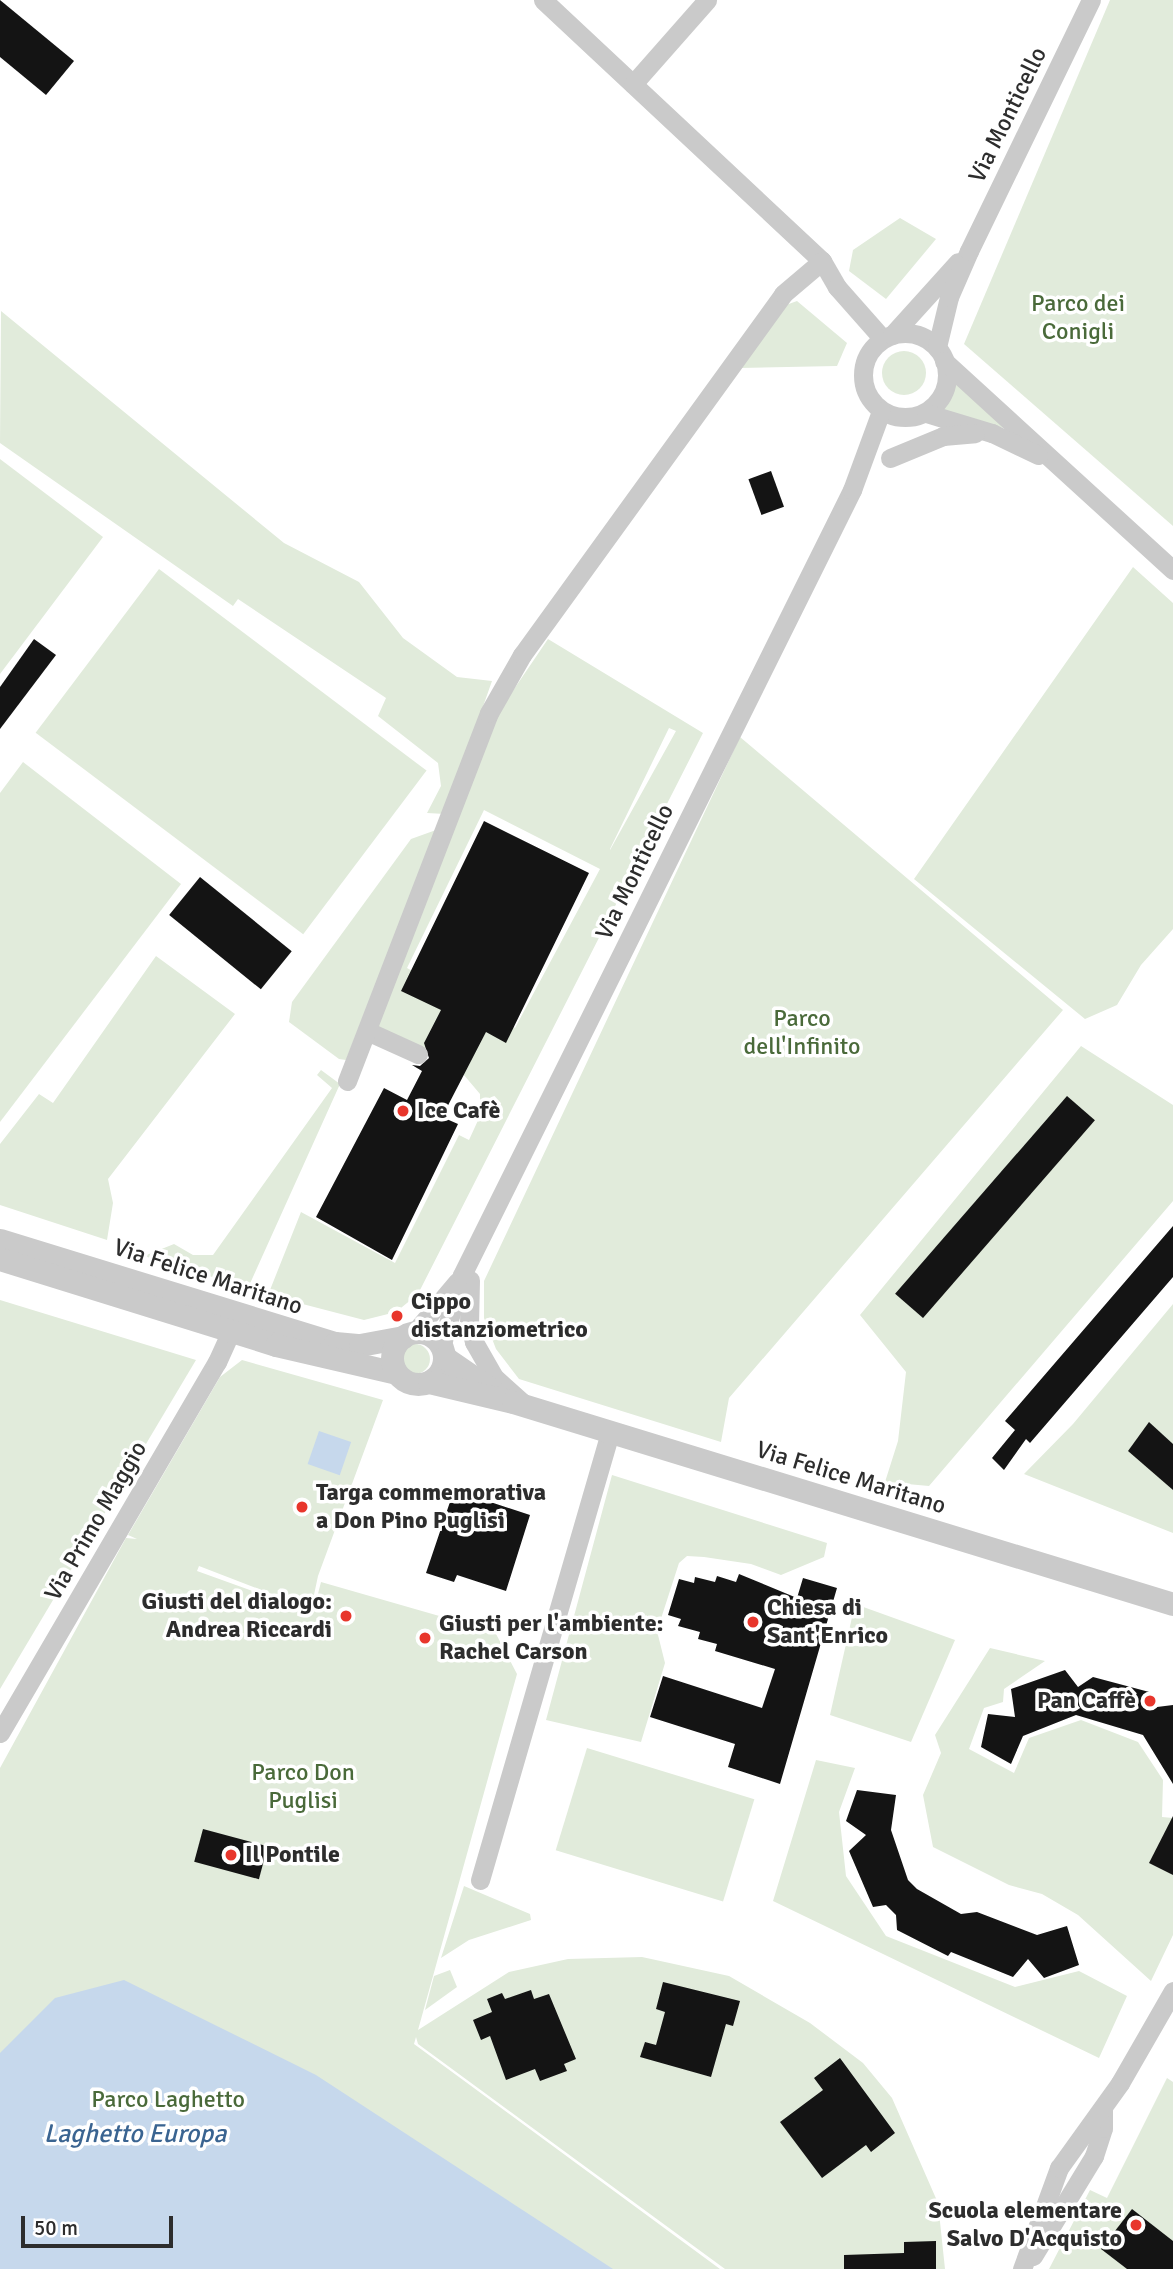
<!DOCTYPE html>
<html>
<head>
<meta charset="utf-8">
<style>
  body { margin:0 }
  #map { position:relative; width:1173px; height:2269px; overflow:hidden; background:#fff; font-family:Signika,sans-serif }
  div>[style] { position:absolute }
  .green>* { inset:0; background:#e1ebdb; transform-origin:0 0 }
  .round { border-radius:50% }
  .water>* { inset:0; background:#c6d8ec; transform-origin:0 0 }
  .building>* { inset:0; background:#141414; transform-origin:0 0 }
  .minor>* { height:19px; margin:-9.5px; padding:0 9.5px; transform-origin:9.5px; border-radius:9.5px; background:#cacaca }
  .minor>.ring { margin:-9.5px; padding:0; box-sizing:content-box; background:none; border:19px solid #cacaca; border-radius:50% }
  .tertiary>* { height:23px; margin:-11.5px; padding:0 11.5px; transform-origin:11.5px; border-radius:11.5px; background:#cacaca }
  .tertiary>.ring { margin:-11.5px; padding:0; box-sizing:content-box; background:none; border:23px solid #cacaca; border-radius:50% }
  .dots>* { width:19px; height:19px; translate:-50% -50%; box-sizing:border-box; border:4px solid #fff; border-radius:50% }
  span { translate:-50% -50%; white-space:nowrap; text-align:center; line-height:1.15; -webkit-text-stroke:7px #fff; paint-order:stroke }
  .street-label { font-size:24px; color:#2d2d2d }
  .park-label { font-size:24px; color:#4a6a3a }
  .poi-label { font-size:24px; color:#2d2d2d; font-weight:700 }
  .left { translate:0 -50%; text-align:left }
  .right { translate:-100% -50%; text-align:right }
  .water-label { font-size:26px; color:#3a6491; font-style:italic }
  .scale { position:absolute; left:21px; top:2216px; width:152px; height:32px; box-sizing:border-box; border:4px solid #2d2d2d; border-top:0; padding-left:9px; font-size:21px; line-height:24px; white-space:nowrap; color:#2d2d2d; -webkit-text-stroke:5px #fff; paint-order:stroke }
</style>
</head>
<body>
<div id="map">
  <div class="green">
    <i style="clip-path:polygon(1110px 0,1173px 0,1173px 526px,964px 344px)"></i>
    <i style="clip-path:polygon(900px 218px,936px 239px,886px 299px,849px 271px,853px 250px)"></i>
    <i style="clip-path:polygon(797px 301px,847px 343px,837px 366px,739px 368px,786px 305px)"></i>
    <i style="clip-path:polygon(1px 311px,284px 543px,359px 582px,403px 638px,457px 677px,492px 681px,445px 814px,427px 813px,441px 786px,438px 763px,378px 716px,386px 698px,238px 599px,233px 606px,0 443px)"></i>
    <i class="round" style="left:882px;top:351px;width:44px;height:44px"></i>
    <i style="clip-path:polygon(953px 381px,1011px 430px,940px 411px)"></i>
    <i style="clip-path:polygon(0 459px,103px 537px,0 674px)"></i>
    <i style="clip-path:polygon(1133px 567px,1173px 603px,1173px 929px,1141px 965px,1117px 1005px,1085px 1019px,914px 879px)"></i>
    <i style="left:159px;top:569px;width:335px;height:205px;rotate:37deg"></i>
    <i style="clip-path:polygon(evenodd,548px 639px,703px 733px,418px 1294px,396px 1312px,364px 1320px,268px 1295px,301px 1212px,395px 1263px,459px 1135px,469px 1140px,480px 1116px,480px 1094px,458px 1068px,372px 1028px,493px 720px,548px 639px,669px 728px,676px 731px,610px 850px,610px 849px,669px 728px,548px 639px,484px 810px,600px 869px,515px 1028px,407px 968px,484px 810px)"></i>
    <i style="clip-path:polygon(740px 737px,1063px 1010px,729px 1398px,721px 1442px,519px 1379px,496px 1349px,484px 1318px,484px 1281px)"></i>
    <i style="clip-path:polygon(23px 762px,181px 884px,0 1122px,0 793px)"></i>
    <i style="clip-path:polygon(436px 830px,346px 1060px,339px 1059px,289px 1022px,292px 1002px,411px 839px)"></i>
    <i style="clip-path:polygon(156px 956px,235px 1014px,108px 1179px,113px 1203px,107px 1240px,0 1205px,0 1144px,39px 1094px,53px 1103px)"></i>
    <i style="clip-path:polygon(1081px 1046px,1173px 1105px,1173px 1201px,929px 1486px,885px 1482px,898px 1441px,906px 1372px,860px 1315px)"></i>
    <i style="clip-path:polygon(321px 1070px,340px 1084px,248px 1288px,144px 1256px,174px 1244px,193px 1255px,213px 1255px,332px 1088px,317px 1075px)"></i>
    <i style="clip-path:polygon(0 1300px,196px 1360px,0 1689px)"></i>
    <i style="clip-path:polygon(1173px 1304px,1173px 1533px,1024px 1474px,1073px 1424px)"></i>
    <i class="round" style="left:400px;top:1344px;width:30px;height:30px"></i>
    <i style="clip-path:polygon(242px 1360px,383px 1400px,318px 1576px,311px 1609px,199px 1566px,197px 1571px,313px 1613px,321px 1582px,495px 1632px,517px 1674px,418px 2030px,509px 1972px,568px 1959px,642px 1957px,729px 1976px,810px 2023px,863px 2063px,892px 2098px,938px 2203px,945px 2269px,725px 2269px,418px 2044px,416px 2037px,414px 2044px,720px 2269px,0 2269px,0 1768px,126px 1538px,137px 1539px,128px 1535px,220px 1377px)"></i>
    <i style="clip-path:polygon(612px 1475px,827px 1543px,824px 1557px,781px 1575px,751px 1564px,704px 1557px,687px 1556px,679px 1563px,657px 1631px,665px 1663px,641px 1742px,546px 1720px)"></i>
    <i style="clip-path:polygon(855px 1604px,955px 1640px,911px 1742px,830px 1715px)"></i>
    <i style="clip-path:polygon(990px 1648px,1045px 1661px,1004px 1689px,1003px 1702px,984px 1708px,969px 1749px,1014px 1773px,1029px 1738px,1081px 1720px,1138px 1742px,1163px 1780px,1162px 1817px,1173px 1818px,1173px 1935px,1151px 1981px,1078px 1915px,1042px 1894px,1009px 1885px,933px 1847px,923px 1795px,941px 1753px,935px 1735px)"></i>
    <i style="left:587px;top:1748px;width:175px;height:107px;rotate:17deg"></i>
    <i style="clip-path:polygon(816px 1760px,855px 1768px,839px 1812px,846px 1876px,886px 1936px,1015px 1987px,1079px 1971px,1127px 1996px,1099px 2058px,773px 1901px)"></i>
    <i style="clip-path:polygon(464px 1886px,530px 1914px,531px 1920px,469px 1940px,441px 1958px)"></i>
    <i style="clip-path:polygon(450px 1970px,457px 1987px,425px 2010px,434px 1976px)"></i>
    <i style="clip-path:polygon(1167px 2078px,1173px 2082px,1173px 2269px,1049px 2269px,1090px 2190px,1107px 2198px)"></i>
  </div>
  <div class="water">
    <i style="left:319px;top:1431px;width:34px;height:35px;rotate:19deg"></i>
    <i style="clip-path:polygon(124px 1980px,316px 2075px,613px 2269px,0 2269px,0 2053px,55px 1998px)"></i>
  </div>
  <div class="building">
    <i style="clip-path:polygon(0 0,74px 61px,46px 95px,0 57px)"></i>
    <i style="left:771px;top:471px;width:38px;height:24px;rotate:70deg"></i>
    <i style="clip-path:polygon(34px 639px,56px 655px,0 729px,0 687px)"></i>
    <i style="clip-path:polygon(484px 821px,589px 873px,506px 1043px,486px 1032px,442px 1117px,458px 1124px,392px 1260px,316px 1217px,384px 1088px,407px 1100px,422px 1071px,412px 1065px,420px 1066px,429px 1058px,424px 1043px,441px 1010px,401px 991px)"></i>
    <i style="left:200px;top:877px;width:118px;height:49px;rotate:39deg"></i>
    <i style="left:1067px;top:1096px;width:37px;height:262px;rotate:41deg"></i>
    <i style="clip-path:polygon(1173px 1226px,1173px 1277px,1030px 1443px,1026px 1439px,1004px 1470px,992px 1458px,1015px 1430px,1005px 1421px)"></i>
    <i style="clip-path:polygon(1149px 1422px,1173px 1444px,1173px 1490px,1128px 1451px)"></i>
    <i style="clip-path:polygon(454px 1490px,530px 1515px,506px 1591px,457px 1575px,454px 1582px,426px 1573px)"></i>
    <i style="clip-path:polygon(739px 1574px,797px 1598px,803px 1578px,837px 1588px,780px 1784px,728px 1767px,735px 1744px,650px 1717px,663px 1676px,762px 1708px,775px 1669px,715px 1651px,717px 1644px,698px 1639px,700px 1632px,678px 1626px,681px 1619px,668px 1615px,679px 1579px,694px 1583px,695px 1577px,715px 1582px,717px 1576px,736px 1582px)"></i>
    <i style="clip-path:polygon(1065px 1670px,1078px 1687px,1093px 1677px,1153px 1693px,1157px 1707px,1173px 1705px,1173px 1784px,1143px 1735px,1076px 1715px,1023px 1736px,1011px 1764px,981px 1747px,988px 1714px,1015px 1717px,1011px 1689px)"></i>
    <i style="clip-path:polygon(857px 1790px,896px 1795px,891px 1830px,908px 1880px,917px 1889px,961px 1914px,977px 1912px,1037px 1935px,1067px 1926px,1079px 1965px,1044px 1978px,1028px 1959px,1013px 1977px,951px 1952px,948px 1956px,897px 1930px,896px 1915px,886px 1905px,873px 1907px,849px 1851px,866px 1835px,846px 1821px)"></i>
    <i style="clip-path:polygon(1173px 1816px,1173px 1875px,1149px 1863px)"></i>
    <i style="left:203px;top:1829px;width:67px;height:34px;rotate:15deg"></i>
    <i style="clip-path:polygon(663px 1982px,740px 2001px,733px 2026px,726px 2024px,711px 2077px,640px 2057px,645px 2042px,656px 2045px,665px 2012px,656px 2009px)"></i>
    <i style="clip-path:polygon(531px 1990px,534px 1999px,549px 1994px,576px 2059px,564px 2064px,567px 2071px,540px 2081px,535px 2069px,506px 2080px,490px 2036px,481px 2040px,473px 2020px,492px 2012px,487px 1999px,502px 1993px,505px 1999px)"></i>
    <i style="clip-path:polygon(840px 2058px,895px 2133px,871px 2152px,866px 2145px,822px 2178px,780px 2122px,823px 2090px,814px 2078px)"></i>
    <i style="clip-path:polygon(1132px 2209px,1173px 2241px,1173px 2269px,1127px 2269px,1101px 2249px)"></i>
    <i style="clip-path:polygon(936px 2241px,936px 2269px,844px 2269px,844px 2255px,904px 2253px,904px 2242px)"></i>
  </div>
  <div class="minor">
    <i style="left:543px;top:0;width:382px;rotate:43.1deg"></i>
    <i style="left:822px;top:261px;width:30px;rotate:60deg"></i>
    <i style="left:837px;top:287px;width:69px;rotate:48.5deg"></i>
    <i style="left:633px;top:84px;width:112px;rotate:-48.6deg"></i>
    <i class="ring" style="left:863px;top:333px;width:65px;height:65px"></i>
    <i style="left:892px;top:335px;width:98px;rotate:-47.9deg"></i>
    <i style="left:937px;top:347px;width:51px;rotate:-76.5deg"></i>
    <i style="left:949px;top:297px;width:50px;rotate:-66.5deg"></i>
    <i style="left:969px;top:251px;width:279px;rotate:-64.1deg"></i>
    <i style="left:944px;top:361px;width:310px;rotate:42.4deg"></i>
    <i style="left:926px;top:413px;width:69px;rotate:16.9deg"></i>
    <i style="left:992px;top:433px;width:51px;rotate:25.6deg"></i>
    <i style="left:890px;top:458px;width:57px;rotate:-22.5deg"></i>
    <i style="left:943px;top:436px;width:32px;rotate:-5deg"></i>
    <i style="left:367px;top:1031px;width:56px;rotate:24.3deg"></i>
    <i style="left:347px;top:1081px;width:394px;rotate:-68.9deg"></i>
    <i style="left:489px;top:713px;width:67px;rotate:-60.4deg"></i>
    <i style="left:522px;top:655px;width:445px;rotate:-54.1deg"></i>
    <i style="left:783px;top:294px;width:51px;rotate:-40.2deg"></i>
    <i style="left:470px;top:1280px;width:44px;rotate:91.3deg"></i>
    <i style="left:469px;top:1324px;width:19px;rotate:74deg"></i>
    <i style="left:474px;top:1342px;width:40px;rotate:60.3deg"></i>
    <i style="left:494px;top:1377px;width:42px;rotate:42.1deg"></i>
    <i style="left:414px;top:1333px;width:67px;rotate:-49.9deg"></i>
    <i style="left:441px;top:1347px;width:75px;rotate:-73.7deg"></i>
    <i style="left:462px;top:1275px;width:877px;rotate:-63.58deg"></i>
    <i style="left:852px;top:490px;width:84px;rotate:-69.8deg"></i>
    <i style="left:0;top:1733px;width:430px;rotate:-59.7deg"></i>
    <i style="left:217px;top:1362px;width:46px;rotate:-65.7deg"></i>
    <i style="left:480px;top:1880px;width:466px;rotate:-73.8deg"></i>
    <i style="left:1033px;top:2256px;width:117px;rotate:-58.6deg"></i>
    <i style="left:1094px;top:2156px;width:29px;rotate:-72deg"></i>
    <i style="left:1103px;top:2128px;width:20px;rotate:-90deg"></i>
    <i style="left:1022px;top:2269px;width:108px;rotate:-69.9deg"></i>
    <i style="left:1059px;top:2168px;width:105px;rotate:-54.3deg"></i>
    <i style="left:1120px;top:2083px;width:106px;rotate:-60.1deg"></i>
  </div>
  <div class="tertiary">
    <i style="left:0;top:1240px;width:350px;rotate:17.1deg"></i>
    <i style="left:335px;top:1343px;width:25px;rotate:5deg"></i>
    <i style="left:360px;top:1345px;width:44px;rotate:-10.5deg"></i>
    <i style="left:0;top:1259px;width:289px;rotate:17.3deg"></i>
    <i style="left:276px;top:1345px;width:123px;rotate:13.1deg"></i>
    <i class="ring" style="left:392px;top:1332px;width:29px;height:29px"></i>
    <i style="left:444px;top:1357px;width:58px;rotate:34.5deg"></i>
    <i style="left:429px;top:1382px;width:86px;rotate:13.4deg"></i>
    <i style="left:513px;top:1402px;width:690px;rotate:17.02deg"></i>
  </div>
  <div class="dots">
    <i style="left:403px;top:1111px;background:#e8362c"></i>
    <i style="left:397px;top:1316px;background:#e8362c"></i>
    <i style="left:302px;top:1507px;background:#e8362c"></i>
    <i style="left:346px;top:1616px;background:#e8362c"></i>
    <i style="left:753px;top:1622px;background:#e8362c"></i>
    <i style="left:425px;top:1638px;background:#e8362c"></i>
    <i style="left:1150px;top:1701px;background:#e8362c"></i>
    <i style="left:231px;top:1855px;background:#e8362c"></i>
    <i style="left:1136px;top:2225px;background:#e8362c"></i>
  </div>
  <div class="street-label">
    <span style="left:1008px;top:115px;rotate:-64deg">Via Monticello</span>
    <span style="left:635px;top:872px;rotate:-64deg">Via Monticello</span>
    <span style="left:208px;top:1277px;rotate:18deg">Via Felice Maritano</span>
    <span style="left:851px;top:1478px;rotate:17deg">Via Felice Maritano</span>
    <span style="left:96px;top:1521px;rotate:-60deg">Via Primo Maggio</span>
  </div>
  <div class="park-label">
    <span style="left:1078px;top:318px">Parco dei<br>Conigli</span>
    <span style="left:802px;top:1033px">Parco<br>dell'Infinito</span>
    <span style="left:303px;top:1787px">Parco Don<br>Puglisi</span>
    <span style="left:168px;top:2100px">Parco Laghetto</span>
  </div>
  <div class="poi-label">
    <span class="left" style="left:417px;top:1111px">Ice Cafè</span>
    <span class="left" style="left:411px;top:1316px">Cippo<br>distanziometrico</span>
    <span class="left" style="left:316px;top:1507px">Targa commemorativa<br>a Don Pino Puglisi</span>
    <span class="right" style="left:332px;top:1616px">Giusti del dialogo:<br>Andrea Riccardi</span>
    <span class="left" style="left:767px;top:1622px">Chiesa di<br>Sant'Enrico</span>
    <span class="left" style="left:439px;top:1638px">Giusti per l'ambiente:<br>Rachel Carson</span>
    <span class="right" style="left:1136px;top:1701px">Pan Caffè</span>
    <span class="left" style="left:245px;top:1855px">Il Pontile</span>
    <span class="right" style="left:1122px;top:2225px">Scuola elementare<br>Salvo D'Acquisto</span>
  </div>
  <div class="water-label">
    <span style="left:135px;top:2135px">Laghetto Europa</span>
  </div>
  <div class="scale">50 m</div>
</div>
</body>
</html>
